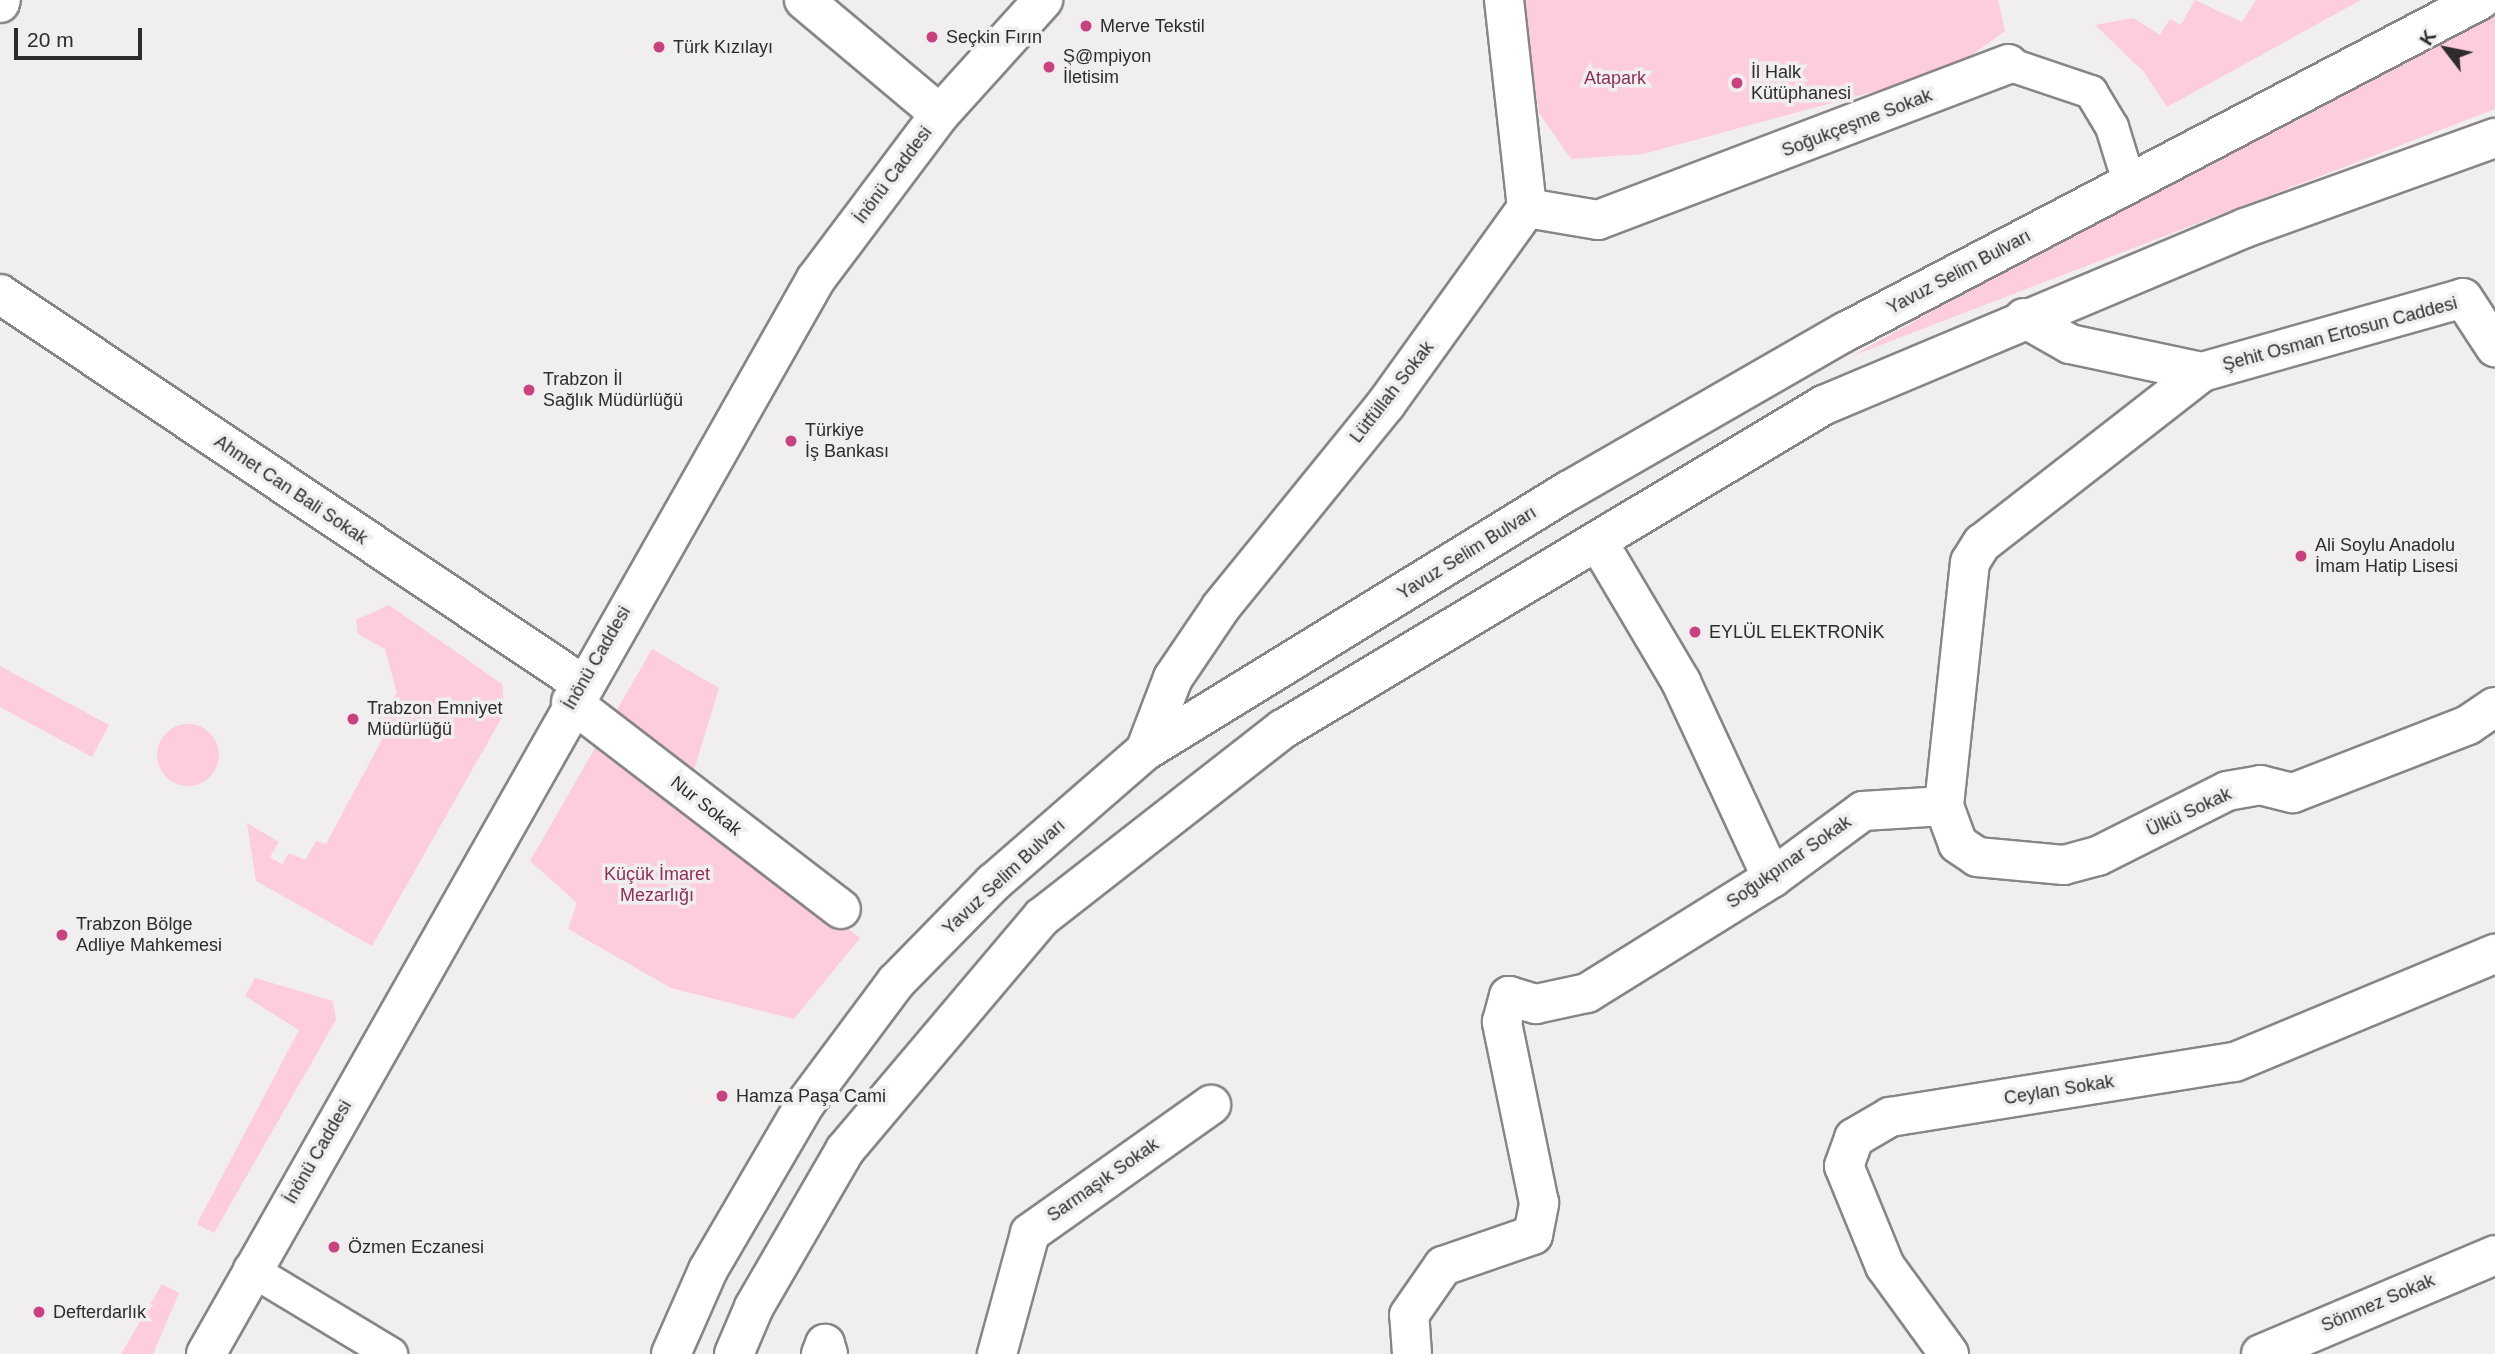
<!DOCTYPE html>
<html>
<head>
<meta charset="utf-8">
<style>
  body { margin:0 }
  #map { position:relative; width:2495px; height:1354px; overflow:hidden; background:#f1eeef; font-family:Helvetica,sans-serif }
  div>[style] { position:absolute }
  .green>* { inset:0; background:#fdccdd }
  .round { border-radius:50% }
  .roads { filter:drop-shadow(2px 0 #888586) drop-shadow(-2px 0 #888586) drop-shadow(0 2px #888586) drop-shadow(0 -2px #888586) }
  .pedestrian>* { height:32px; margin:-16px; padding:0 16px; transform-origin:16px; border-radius:16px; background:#fff }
  .minor>* { height:38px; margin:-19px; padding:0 19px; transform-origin:19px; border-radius:19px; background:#fff }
  .tertiary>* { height:38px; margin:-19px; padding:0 19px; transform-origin:19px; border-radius:19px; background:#fff }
  .secondary>* { height:38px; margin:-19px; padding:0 19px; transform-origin:19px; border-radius:19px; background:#fff }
  .dots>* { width:19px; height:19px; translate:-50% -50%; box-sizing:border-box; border:4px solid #f1eeef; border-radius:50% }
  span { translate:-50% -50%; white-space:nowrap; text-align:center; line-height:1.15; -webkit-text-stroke:7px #f1eeef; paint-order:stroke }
  .poi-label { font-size:18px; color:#2d2b2c }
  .left { translate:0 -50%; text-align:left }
  .park-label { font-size:18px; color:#8c2f59 }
  .street-label { font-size:18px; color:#2d2b2c }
  .north { position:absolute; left:2411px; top:14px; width:70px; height:70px; -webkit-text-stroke:5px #f1eeef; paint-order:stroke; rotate:302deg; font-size:19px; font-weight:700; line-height:28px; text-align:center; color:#2d2b2c }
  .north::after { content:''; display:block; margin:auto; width:24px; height:32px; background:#2d2b2c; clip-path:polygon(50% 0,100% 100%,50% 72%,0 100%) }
  .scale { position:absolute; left:14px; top:28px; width:128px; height:32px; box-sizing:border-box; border:4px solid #2d2b2c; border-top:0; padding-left:9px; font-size:21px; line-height:24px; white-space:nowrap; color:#2d2b2c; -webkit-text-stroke:5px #f1eeef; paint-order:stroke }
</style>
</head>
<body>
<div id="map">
  <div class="green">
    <i style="clip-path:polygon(1523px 0,1998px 0,2005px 31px,1950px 71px,1643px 154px,1571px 159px,1539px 113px)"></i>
    <i style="clip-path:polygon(2195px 0,2242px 22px,2256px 0,2361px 0,2167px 107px,2144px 72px,2095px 25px,2133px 18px,2160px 35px,2170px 19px,2181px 25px)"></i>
    <i style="clip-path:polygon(2495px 13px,2495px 109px,1852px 356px,1965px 293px)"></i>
    <i style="clip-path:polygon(389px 605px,502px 684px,505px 712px,372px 946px,256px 881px,247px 823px,279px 842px,270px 857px,282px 864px,289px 853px,305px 860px,316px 841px,326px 844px,385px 734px,374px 724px,397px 693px,385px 649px,358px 634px,356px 620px)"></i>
    <i style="clip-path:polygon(652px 649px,719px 688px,690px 783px,660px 759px,664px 746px,624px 723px,706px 819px,860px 938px,794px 1019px,671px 988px,568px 929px,577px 903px,530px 861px)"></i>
    <i style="clip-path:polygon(0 666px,109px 725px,92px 757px,0 707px)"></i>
    <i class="round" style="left:157px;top:724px;width:62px;height:62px"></i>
    <i style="clip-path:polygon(255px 978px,333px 1001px,336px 1020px,214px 1233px,197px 1224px,299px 1030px,245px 996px)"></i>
    <i style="clip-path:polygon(162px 1284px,179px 1293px,153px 1354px,121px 1354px)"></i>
  </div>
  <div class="roads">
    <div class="pedestrian">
      <i style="left:2008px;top:64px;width:88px;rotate:18.6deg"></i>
      <i style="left:2091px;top:92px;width:41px;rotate:59deg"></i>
      <i style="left:2112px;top:127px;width:58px;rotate:72.8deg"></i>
      <i style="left:250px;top:1269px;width:165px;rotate:31.1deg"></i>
    </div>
    <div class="minor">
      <i style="left:804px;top:0;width:177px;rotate:40deg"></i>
      <i style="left:0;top:3px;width:3px;rotate:-72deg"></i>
      <i style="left:1527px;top:208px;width:72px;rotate:9.6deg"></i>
      <i style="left:1598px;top:220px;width:439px;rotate:-20.8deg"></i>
      <i style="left:0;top:294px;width:701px;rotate:33.83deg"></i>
      <i style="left:2024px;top:318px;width:53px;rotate:29.5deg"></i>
      <i style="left:2070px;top:344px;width:135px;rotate:12deg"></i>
      <i style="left:2202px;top:372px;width:279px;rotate:142.1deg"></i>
      <i style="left:1982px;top:543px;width:22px;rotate:122deg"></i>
      <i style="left:1970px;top:562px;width:245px;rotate:96.1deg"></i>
      <i style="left:1944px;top:806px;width:40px;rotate:69.8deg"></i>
      <i style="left:1958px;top:844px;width:23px;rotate:34deg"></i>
      <i style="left:1977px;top:857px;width:87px;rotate:5.3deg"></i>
      <i style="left:2064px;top:865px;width:35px;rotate:-15deg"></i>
      <i style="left:2098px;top:856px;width:144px;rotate:-26.7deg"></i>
      <i style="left:2227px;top:791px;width:34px;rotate:-10deg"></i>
      <i style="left:2260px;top:785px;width:34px;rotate:14deg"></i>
      <i style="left:2293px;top:793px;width:188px;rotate:-21.2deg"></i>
      <i style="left:2468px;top:725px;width:32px;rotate:-34deg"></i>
      <i style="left:1598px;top:542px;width:163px;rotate:59.3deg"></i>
      <i style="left:1681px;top:682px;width:216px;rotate:65.1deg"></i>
      <i style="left:571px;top:702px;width:340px;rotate:37.5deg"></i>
      <i style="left:1145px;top:751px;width:78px;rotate:-69deg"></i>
      <i style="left:1173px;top:678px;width:86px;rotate:-55.9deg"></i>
      <i style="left:1221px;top:607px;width:262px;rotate:-50.9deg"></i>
      <i style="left:1386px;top:404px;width:241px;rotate:-54.3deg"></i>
      <i style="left:1527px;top:208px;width:209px;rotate:-96.3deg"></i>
      <i style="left:821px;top:1354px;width:11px;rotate:-68deg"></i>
      <i style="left:825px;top:1344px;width:10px;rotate:73deg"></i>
      <i style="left:997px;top:1354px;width:125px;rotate:-74.7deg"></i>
      <i style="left:1030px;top:1233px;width:222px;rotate:-35.3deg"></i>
      <i style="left:1412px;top:1354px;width:39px;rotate:-94deg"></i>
      <i style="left:1409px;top:1315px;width:60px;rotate:-55.2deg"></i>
      <i style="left:1443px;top:1266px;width:95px;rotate:-19deg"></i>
      <i style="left:1533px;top:1235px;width:33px;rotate:-79deg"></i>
      <i style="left:1539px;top:1203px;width:185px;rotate:-101.6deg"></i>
      <i style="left:1502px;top:1022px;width:27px;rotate:-75deg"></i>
      <i style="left:1509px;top:996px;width:28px;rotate:17deg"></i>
      <i style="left:1536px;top:1004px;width:52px;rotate:-12.2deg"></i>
      <i style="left:1587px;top:993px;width:218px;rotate:-31.9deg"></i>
      <i style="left:1772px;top:878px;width:113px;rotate:-36.4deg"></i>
      <i style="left:1863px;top:811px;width:81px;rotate:-3.5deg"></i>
      <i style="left:1949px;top:1354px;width:109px;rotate:-126deg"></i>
      <i style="left:1885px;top:1266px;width:108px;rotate:-112.3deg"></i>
      <i style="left:1844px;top:1166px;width:30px;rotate:-70deg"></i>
      <i style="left:1854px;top:1138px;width:42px;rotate:-30.3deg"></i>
      <i style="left:1890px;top:1117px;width:349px;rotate:-9.1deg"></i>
      <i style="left:2235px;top:1062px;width:282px;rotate:-22.6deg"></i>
      <i style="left:2261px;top:1354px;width:254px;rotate:-22.9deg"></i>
    </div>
    <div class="tertiary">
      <i style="left:2202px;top:372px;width:271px;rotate:-15.8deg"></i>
      <i style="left:2463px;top:298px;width:59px;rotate:56.9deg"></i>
      <i style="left:206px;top:1354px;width:1236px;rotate:-60.43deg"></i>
      <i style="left:816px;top:279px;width:206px;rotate:-53.1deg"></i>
      <i style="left:940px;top:114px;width:154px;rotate:-47.9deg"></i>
    </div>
    <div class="secondary">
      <i style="left:671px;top:1354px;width:92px;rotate:-66.2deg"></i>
      <i style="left:708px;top:1270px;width:192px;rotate:-59.7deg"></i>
      <i style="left:805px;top:1104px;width:152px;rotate:-53.3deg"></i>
      <i style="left:896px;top:982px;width:139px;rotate:-45.6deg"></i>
      <i style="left:993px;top:883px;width:201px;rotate:-41deg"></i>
      <i style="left:1145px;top:751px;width:497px;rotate:-31.6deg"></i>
      <i style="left:1568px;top:491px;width:319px;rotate:-29.9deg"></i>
      <i style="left:1845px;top:332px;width:717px;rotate:-27.6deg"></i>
      <i style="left:734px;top:1354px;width:51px;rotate:-66.9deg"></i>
      <i style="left:754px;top:1307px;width:181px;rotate:-59.9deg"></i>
      <i style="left:845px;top:1150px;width:305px;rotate:-49.8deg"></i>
      <i style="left:1042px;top:917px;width:306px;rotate:-38deg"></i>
      <i style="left:1283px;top:729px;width:631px;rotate:-30.92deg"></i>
      <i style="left:1824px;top:405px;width:457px;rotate:-22.8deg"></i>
      <i style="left:2245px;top:228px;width:266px;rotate:-19.8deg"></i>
    </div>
  </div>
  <div class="dots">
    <i style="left:1086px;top:26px;background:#c94280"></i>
    <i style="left:932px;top:37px;background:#c94280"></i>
    <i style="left:659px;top:47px;background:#c94280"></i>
    <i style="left:1049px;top:67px;background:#c94280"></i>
    <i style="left:1737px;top:83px;background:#c94280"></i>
    <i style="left:529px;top:390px;background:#c94280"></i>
    <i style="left:791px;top:441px;background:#c94280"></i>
    <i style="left:2301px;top:556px;background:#c94280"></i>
    <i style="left:1695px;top:632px;background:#c94280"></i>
    <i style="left:353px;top:719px;background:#c94280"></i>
    <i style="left:62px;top:935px;background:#c94280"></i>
    <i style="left:722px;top:1096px;background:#c94280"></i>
    <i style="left:334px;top:1247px;background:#c94280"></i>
    <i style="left:39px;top:1312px;background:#c94280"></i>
  </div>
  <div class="poi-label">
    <span class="left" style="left:1100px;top:26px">Merve Tekstil</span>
    <span class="left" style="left:946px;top:37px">Seçkin Fırın</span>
    <span class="left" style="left:673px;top:47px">Türk Kızılayı</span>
    <span class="left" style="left:1063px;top:67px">Ş@mpiyon<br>İletisim</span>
    <span class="left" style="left:1751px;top:83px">İl Halk<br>Kütüphanesi</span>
    <span class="left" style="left:543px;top:390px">Trabzon İl<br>Sağlık Müdürlüğü</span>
    <span class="left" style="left:805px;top:441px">Türkiye<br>İş Bankası</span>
    <span class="left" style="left:2315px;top:556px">Ali Soylu Anadolu<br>İmam Hatip Lisesi</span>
    <span class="left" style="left:1709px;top:632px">EYLÜL ELEKTRONİK</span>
    <span class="left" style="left:367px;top:719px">Trabzon Emniyet<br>Müdürlüğü</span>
    <span class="left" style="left:76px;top:935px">Trabzon Bölge<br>Adliye Mahkemesi</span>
    <span class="left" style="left:736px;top:1096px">Hamza Paşa Cami</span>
    <span class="left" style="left:348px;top:1247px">Özmen Eczanesi</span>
    <span class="left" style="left:53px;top:1312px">Defterdarlık</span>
  </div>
  <div class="park-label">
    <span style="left:1615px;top:78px">Atapark</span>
    <span style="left:657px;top:885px">Küçük İmaret<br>Mezarlığı</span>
  </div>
  <div class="street-label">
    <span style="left:1857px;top:123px;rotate:-21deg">Soğukçeşme Sokak</span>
    <span style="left:893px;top:175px;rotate:-53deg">İnönü Caddesi</span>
    <span style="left:1959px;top:272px;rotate:-28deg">Yavuz Selim Bulvarı</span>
    <span style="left:2340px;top:334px;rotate:-15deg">Şehit Osman Ertosun Caddesi</span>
    <span style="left:1392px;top:392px;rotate:-52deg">Lütfüllah Sokak</span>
    <span style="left:291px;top:490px;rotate:34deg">Ahmet Can Bali Sokak</span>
    <span style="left:1467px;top:553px;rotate:-32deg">Yavuz Selim Bulvarı</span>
    <span style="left:597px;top:658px;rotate:-60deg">İnönü Caddesi</span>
    <span style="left:706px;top:806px;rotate:38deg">Nur Sokak</span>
    <span style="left:2189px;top:812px;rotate:-25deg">Ülkü Sokak</span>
    <span style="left:1789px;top:862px;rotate:-35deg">Soğukpınar Sokak</span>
    <span style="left:1004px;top:877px;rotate:-43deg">Yavuz Selim Bulvarı</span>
    <span style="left:2059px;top:1090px;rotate:-9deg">Ceylan Sokak</span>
    <span style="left:318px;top:1152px;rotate:-60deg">İnönü Caddesi</span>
    <span style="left:1103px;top:1180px;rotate:-35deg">Sarmaşık Sokak</span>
    <span style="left:2378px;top:1303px;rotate:-23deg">Sönmez Sokak</span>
  </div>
  <div class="north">K</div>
  <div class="scale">20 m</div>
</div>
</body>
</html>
